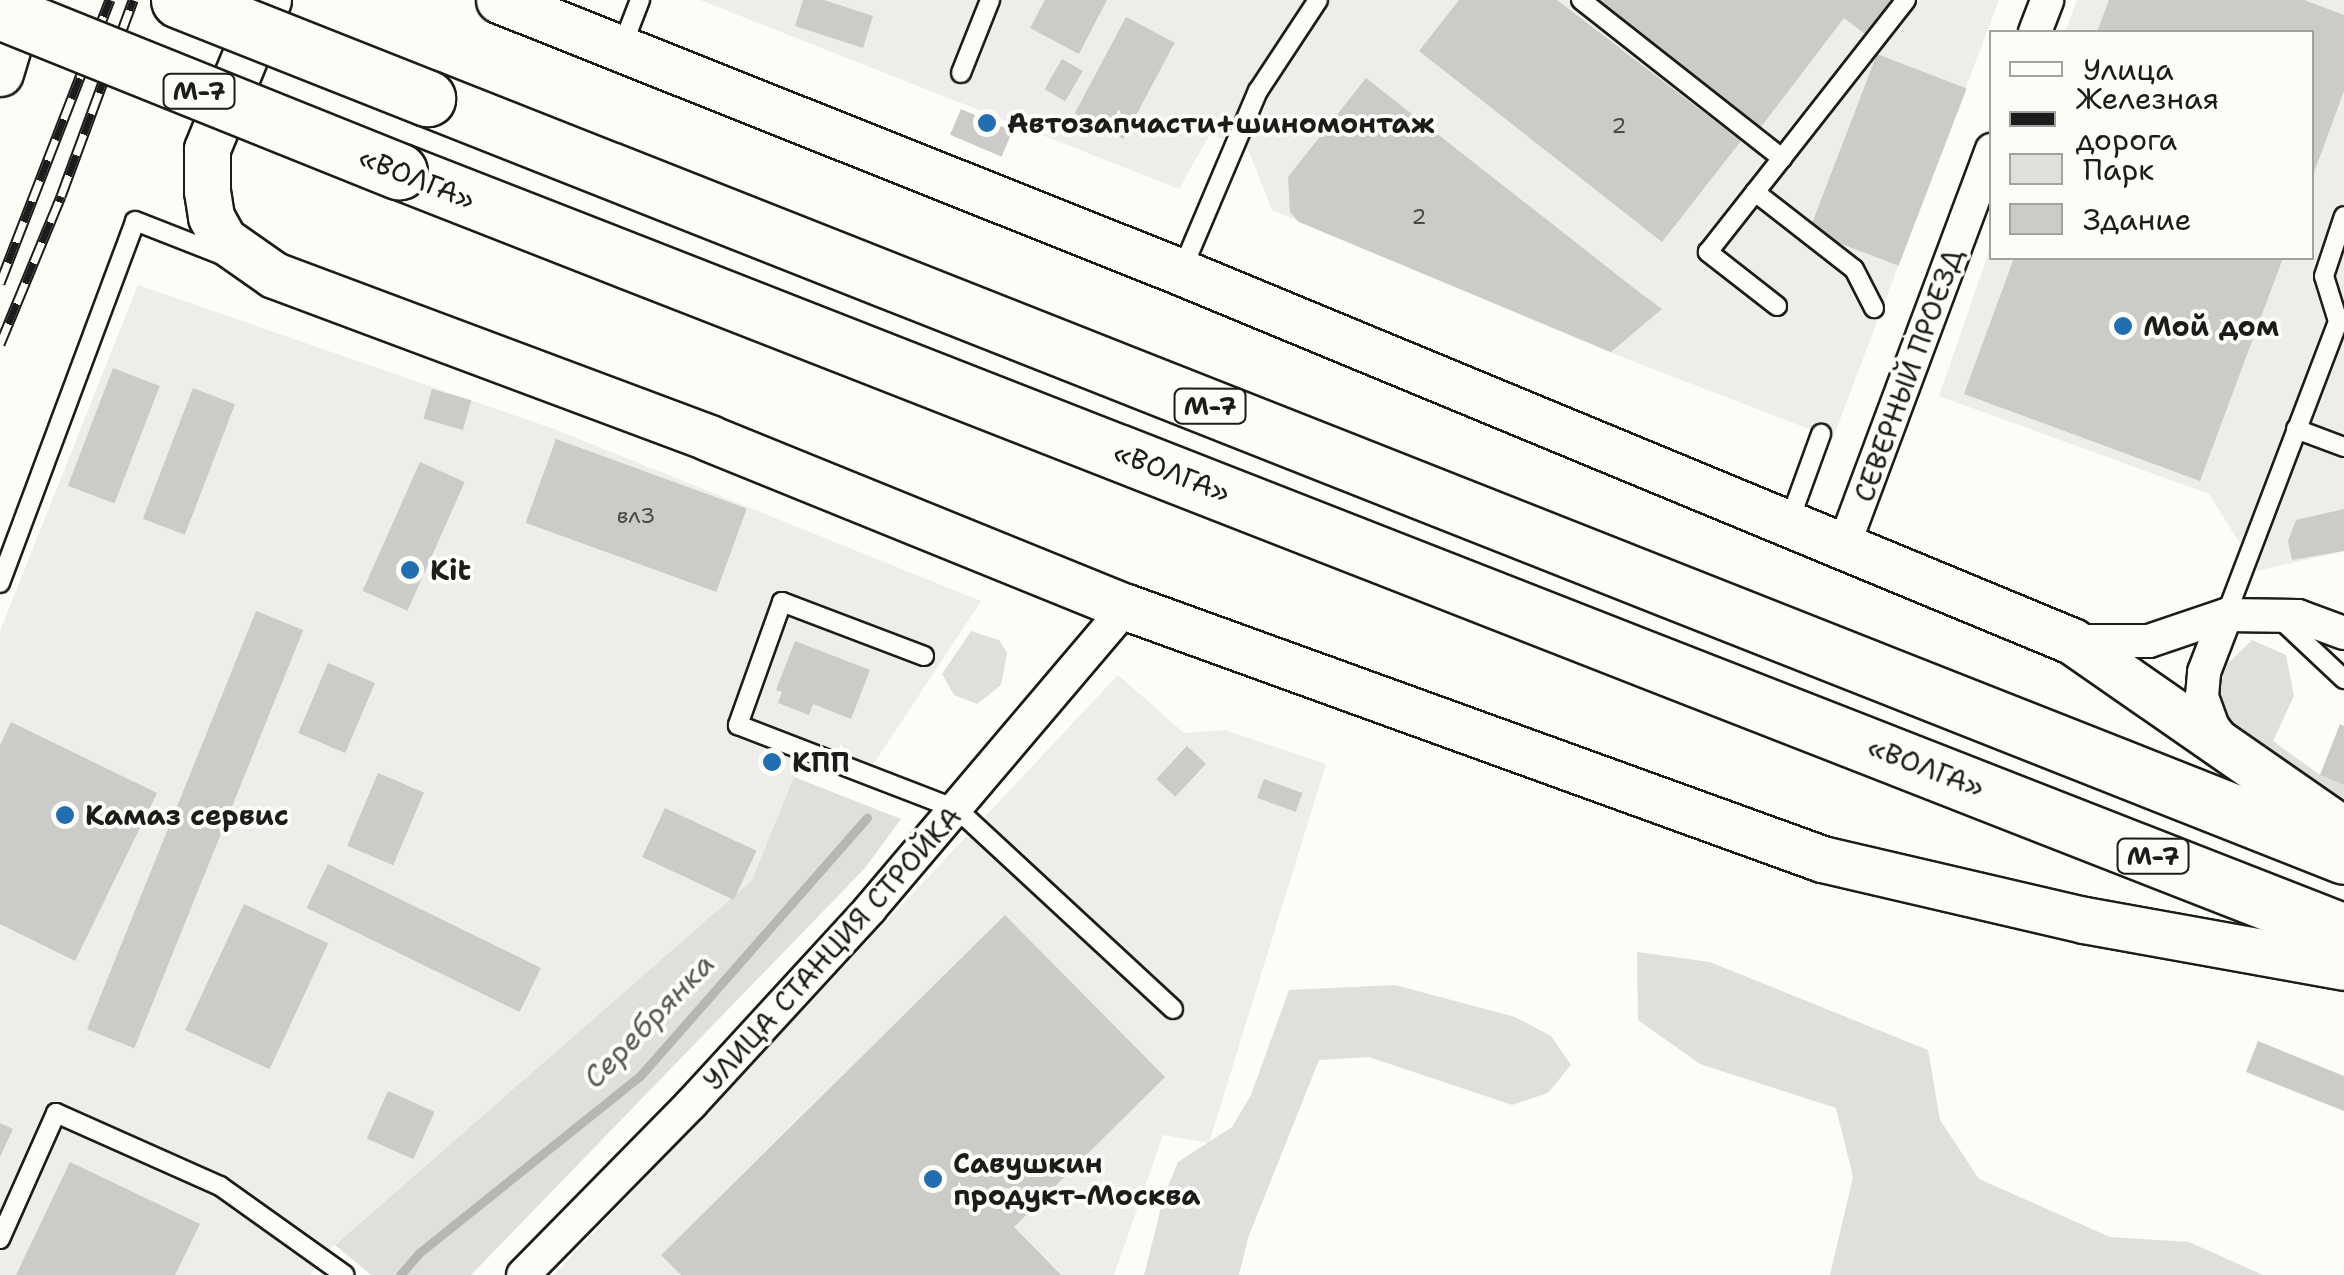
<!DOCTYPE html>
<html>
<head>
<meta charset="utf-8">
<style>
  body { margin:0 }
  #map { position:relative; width:2344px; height:1275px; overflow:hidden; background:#fdfcf7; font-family:"Shantell Sans",sans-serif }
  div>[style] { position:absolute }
  .built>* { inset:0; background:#eeede9 }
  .green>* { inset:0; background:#e0dfdb }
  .stream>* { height:9px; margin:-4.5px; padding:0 4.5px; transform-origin:4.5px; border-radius:4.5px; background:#b7b6b2 }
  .building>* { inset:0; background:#cccbc8; transform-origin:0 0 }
  .roads { filter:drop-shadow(2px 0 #1c1c1c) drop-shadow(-2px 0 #1c1c1c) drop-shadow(0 2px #1c1c1c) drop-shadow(0 -2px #1c1c1c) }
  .lane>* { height:18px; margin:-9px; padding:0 9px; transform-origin:9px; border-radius:9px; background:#fdfcf7 }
  .street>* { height:32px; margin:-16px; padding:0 16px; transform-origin:16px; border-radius:16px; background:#fdfcf7 }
  .secondary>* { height:45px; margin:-22.5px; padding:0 22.5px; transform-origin:22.5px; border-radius:22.5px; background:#fdfcf7 }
  .highway>* { height:55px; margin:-27.5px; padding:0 27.5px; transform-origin:27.5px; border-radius:27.5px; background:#fdfcf7 }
  .rail>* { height:11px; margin-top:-5.5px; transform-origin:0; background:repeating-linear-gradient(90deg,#fdfcf7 0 22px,#1c1c1c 0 44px); box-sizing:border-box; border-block:2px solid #1c1c1c }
  .bridges { filter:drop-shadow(2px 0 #1c1c1c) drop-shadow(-2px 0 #1c1c1c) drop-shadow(0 2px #1c1c1c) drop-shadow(0 -2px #1c1c1c) }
  .highway-bridge>* { height:55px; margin:-27.5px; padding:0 27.5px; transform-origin:27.5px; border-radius:27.5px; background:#fdfcf7 }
  .dots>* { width:28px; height:28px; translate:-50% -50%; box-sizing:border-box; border:5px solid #fdfcf7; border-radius:50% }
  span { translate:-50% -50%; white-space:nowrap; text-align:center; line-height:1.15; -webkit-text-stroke:8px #fdfcf7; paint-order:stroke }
  .number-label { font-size:22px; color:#484847 }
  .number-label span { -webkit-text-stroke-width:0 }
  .shield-label span { padding:2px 8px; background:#fdfcf7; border:2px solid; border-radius:8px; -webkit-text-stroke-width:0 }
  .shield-label { font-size:25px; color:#1c1c1c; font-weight:700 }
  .poi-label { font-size:28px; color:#1c1c1c; font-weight:700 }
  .left { translate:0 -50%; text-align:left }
  .street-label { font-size:28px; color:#1c1c1c }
  .water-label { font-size:30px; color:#5a5a58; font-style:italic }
  .legend { position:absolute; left:1989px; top:30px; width:325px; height:230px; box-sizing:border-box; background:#fdfcf7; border:2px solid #a3a29f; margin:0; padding:12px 18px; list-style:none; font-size:30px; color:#1c1c1c }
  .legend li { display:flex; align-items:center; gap:20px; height:50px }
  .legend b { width:50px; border:2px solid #a3a29f }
</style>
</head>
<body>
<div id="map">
  <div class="built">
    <i style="clip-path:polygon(700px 0,1999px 0,1833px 438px,1601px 349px,1272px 210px,1248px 149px,1210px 134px,1179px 189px)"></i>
    <i style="clip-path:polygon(2077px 0,2344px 0,2344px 551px,2257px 571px,2209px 494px,1939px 396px,1991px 246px,1992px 258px,2312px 258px,2312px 32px,2065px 32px)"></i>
    <i style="clip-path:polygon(138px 285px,554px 429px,981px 601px,871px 768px,808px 744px,752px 880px,321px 1257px,311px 1275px,0 1275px,0 631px)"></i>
    <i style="clip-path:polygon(1118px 675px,1184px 733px,1225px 730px,1326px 764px,1209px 1143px,1163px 1135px,1114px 1275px,554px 1275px)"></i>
  </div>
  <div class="green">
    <i style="clip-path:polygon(971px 631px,999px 640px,1007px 653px,1001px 685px,977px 704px,954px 695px,942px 674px)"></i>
    <i style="clip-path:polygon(2252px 640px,2286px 655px,2294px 696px,2273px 741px,2320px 775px,2344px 785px,2344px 806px,2245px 743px,2219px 702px,2222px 669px)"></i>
    <i style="clip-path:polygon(794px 777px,901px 819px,865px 868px,471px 1275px,371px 1275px,335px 1245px,752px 880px)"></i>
    <i style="clip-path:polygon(1637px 952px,1710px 962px,1928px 1050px,1940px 1120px,1979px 1179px,2110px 1237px,2189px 1242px,2263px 1275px,1830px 1275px,1853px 1177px,1836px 1108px,1700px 1064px,1638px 1020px)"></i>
    <i style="clip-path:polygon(1395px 985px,1515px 1017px,1551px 1036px,1571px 1065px,1548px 1093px,1512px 1105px,1369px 1057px,1319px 1060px,1248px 1238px,1239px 1275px,1144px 1275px,1164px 1196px,1178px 1162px,1232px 1127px,1251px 1095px,1289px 990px)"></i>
  </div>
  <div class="stream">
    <i style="left:400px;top:1275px;width:29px;rotate:-49deg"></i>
    <i style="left:419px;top:1253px;width:283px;rotate:-38.7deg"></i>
    <i style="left:640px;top:1076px;width:344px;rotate:-48.7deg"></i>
  </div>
  <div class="building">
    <i style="clip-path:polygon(803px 0,824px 0,873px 16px,863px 48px,795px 26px)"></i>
    <i style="clip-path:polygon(1045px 0,1107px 0,1079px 54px,1030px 28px)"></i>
    <i style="clip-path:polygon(1459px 0,1557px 0,1741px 141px,1662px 242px,1419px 51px)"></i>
    <i style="clip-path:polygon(1596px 0,1912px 0,1878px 44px,1844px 18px,1761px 127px)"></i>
    <i style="clip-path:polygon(2109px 0,2304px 0,2344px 15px,2344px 91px,2312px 178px,2312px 32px,2097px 32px)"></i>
    <i style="left:1126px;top:17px;width:55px;height:109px;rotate:28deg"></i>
    <i style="left:1877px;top:54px;width:96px;height:190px;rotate:21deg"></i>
    <i style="left:1062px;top:59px;width:24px;height:35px;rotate:30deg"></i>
    <i style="clip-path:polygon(1366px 78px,1639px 292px,1662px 309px,1611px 352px,1299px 222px,1290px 212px,1288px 177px)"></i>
    <i style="left:961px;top:109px;width:56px;height:28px;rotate:23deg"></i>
    <i style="left:1220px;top:117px;width:12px;height:15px;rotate:24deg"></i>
    <i style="clip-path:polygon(2014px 258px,2283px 258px,2200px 481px,1964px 394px)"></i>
    <i style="left:113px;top:368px;width:50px;height:126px;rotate:21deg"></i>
    <i style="left:193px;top:388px;width:45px;height:140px;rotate:21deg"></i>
    <i style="left:432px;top:389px;width:41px;height:31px;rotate:16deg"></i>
    <i style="left:556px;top:439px;width:203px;height:89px;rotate:20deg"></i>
    <i style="left:420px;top:462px;width:49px;height:141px;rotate:24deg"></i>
    <i style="clip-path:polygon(2344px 509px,2344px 551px,2292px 560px,2288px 541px,2296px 520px)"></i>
    <i style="left:256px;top:611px;width:51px;height:451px;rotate:22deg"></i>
    <i style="clip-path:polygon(795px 641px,870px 670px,851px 719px,813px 704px,809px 715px,778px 703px,782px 692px,776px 690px)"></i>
    <i style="left:328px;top:663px;width:51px;height:76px;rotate:23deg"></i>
    <i style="clip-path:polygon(11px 722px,157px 793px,75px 961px,0 924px,0 745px)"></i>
    <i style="clip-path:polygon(2340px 724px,2344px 726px,2344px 785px,2320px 775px)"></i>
    <i style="left:1187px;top:746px;width:26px;height:45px;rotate:43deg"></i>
    <i style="left:767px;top:749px;width:18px;height:20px;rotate:19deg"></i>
    <i style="left:378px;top:773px;width:50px;height:79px;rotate:23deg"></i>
    <i style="left:1264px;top:779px;width:41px;height:20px;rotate:20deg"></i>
    <i style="left:665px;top:808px;width:101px;height:54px;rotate:25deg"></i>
    <i style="left:328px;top:864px;width:237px;height:49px;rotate:26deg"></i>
    <i style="left:244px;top:904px;width:93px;height:139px;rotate:25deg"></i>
    <i style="clip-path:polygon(1005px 915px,1165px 1077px,1014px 1227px,1061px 1275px,681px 1275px,661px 1255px)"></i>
    <i style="clip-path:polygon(2258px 1041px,2344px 1076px,2344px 1111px,2246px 1072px)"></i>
    <i style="left:388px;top:1091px;width:51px;height:52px;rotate:24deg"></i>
    <i style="clip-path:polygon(0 1123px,13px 1129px,0 1157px)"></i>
    <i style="clip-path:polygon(70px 1162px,200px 1224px,175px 1275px,16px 1275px)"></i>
  </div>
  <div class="roads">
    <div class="lane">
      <i style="left:1581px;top:0;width:256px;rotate:38.2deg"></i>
      <i style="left:1782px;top:158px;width:201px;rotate:-51.9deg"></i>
      <i style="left:621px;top:49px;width:53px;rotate:-68.8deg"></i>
      <i style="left:961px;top:73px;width:79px;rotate:-68.3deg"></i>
      <i style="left:1755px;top:192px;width:125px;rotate:37.9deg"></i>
      <i style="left:1854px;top:269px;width:44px;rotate:62.9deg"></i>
      <i style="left:1181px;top:272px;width:197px;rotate:-67deg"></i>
      <i style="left:1258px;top:91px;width:109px;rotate:-56.6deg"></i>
      <i style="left:1777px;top:306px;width:88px;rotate:-142deg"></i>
      <i style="left:1708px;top:252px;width:120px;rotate:-51.8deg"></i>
      <i style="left:2296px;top:429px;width:51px;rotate:20.6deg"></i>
      <i style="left:1789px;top:522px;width:94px;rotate:-70deg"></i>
      <i style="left:0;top:583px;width:386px;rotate:-69.5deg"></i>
      <i style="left:135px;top:221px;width:93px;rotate:21.3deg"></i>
      <i style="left:2226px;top:615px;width:315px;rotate:-69.1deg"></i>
      <i style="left:2338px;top:321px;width:47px;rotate:-107.3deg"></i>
      <i style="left:2324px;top:276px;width:63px;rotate:-71.6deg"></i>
      <i style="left:2280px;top:619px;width:88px;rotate:43.2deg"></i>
      <i style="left:924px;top:656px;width:152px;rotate:-159.2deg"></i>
      <i style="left:782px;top:602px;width:131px;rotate:109.7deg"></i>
      <i style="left:738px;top:725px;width:236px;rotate:21.1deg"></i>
      <i style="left:958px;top:810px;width:293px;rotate:42.8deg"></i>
      <i style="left:0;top:1239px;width:138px;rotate:-66deg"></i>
      <i style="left:56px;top:1113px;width:180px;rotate:24deg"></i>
      <i style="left:220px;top:1186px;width:153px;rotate:35.5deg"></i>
    </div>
    <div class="street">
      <i style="left:2035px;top:32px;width:34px;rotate:-69deg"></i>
      <i style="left:1844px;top:545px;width:422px;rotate:-69.5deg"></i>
      <i style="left:2072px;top:641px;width:77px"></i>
      <i style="left:2149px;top:641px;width:81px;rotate:-18.7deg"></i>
      <i style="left:2226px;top:615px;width:72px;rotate:0.8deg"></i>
      <i style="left:2298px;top:616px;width:49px;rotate:20.3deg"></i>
      <i style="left:2226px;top:744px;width:21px;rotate:-127deg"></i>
      <i style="left:2213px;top:727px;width:33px;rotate:-110deg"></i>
      <i style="left:2202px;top:696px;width:24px;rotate:-85deg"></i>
      <i style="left:2204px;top:672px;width:61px;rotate:-68.9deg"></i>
      <i style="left:523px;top:1275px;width:240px;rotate:-45.5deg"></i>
      <i style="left:691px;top:1104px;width:265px;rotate:-47.4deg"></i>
      <i style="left:870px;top:909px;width:396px;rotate:-49.7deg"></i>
    </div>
    <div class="secondary">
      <i style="left:268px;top:0;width:161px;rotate:112.3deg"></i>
      <i style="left:207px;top:149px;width:42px;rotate:90deg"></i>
      <i style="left:207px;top:191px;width:26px;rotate:81deg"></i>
      <i style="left:211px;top:217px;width:26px;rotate:61deg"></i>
      <i style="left:224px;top:240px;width:61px;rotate:35deg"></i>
      <i style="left:274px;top:275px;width:465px;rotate:20.5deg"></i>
      <i style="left:709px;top:438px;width:450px;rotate:22.1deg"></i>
      <i style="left:1126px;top:607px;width:740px;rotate:19.9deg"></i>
      <i style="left:1822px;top:859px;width:269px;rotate:13.1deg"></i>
      <i style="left:2084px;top:920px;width:264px;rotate:10.2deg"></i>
      <i style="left:499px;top:0;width:734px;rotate:21.74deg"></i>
      <i style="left:1181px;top:272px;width:964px;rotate:22.5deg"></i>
      <i style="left:2072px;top:641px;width:331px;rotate:34.8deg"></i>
      <i style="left:0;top:73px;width:76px;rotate:-73.2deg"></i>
    </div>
    <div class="highway">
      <i style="left:427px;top:98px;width:2061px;rotate:21.57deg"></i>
      <i style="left:399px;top:171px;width:2089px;rotate:21.37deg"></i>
    </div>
  </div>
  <div class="rail">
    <i style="left:0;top:283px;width:304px;rotate:-68.8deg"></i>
    <i style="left:0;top:344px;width:160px;rotate:-67.6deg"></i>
    <i style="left:61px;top:196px;width:209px;rotate:-69.8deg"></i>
  </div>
  <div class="bridges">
    <div class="highway-bridge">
      <i style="left:179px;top:0;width:267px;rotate:21.6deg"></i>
      <i style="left:0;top:11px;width:430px;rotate:21.9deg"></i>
    </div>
  </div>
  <div class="dots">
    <i style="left:987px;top:123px;background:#1f6fb2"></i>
    <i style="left:2123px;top:326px;background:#1f6fb2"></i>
    <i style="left:410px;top:570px;background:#1f6fb2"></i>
    <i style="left:772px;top:762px;background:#1f6fb2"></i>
    <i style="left:65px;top:815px;background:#1f6fb2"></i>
    <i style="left:933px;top:1179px;background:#1f6fb2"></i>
  </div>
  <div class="number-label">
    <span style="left:1619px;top:126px">2</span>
    <span style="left:1419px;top:217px">2</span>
    <span style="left:636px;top:516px">вл3</span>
  </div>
  <div class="shield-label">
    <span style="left:199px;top:91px">М-7</span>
    <span style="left:1210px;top:406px">М-7</span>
    <span style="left:2153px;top:856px">М-7</span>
  </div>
  <div class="poi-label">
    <span class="left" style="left:1007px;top:123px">Автозапчасти+шиномонтаж</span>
    <span class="left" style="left:2143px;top:326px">Мой дом</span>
    <span class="left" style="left:430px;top:570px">Kit</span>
    <span class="left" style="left:792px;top:762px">КПП</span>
    <span class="left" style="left:85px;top:815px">Камаз сервис</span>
    <span class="left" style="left:953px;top:1179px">Савушкин<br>продукт-Москва</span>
  </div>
  <div class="street-label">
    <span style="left:417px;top:178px;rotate:22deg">«ВОЛГА»</span>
    <span style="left:1908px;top:375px;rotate:-70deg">СЕВЕРНЫЙ ПРОЕЗД</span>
    <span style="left:1172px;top:472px;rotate:21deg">«ВОЛГА»</span>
    <span style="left:1926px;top:767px;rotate:21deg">«ВОЛГА»</span>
    <span style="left:832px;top:948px;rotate:-48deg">УЛИЦА СТАНЦИЯ СТРОЙКА</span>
  </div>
  <div class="water-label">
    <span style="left:649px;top:1021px;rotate:-46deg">Серебрянка</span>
  </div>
  <ul class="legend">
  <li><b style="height:12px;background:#fdfcf7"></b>Улица</li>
  <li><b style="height:12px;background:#1c1c1c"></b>Железная дорога</li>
  <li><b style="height:28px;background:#e0dfdb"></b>Парк</li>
  <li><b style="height:28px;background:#cccbc8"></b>Здание</li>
  </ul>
</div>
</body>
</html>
